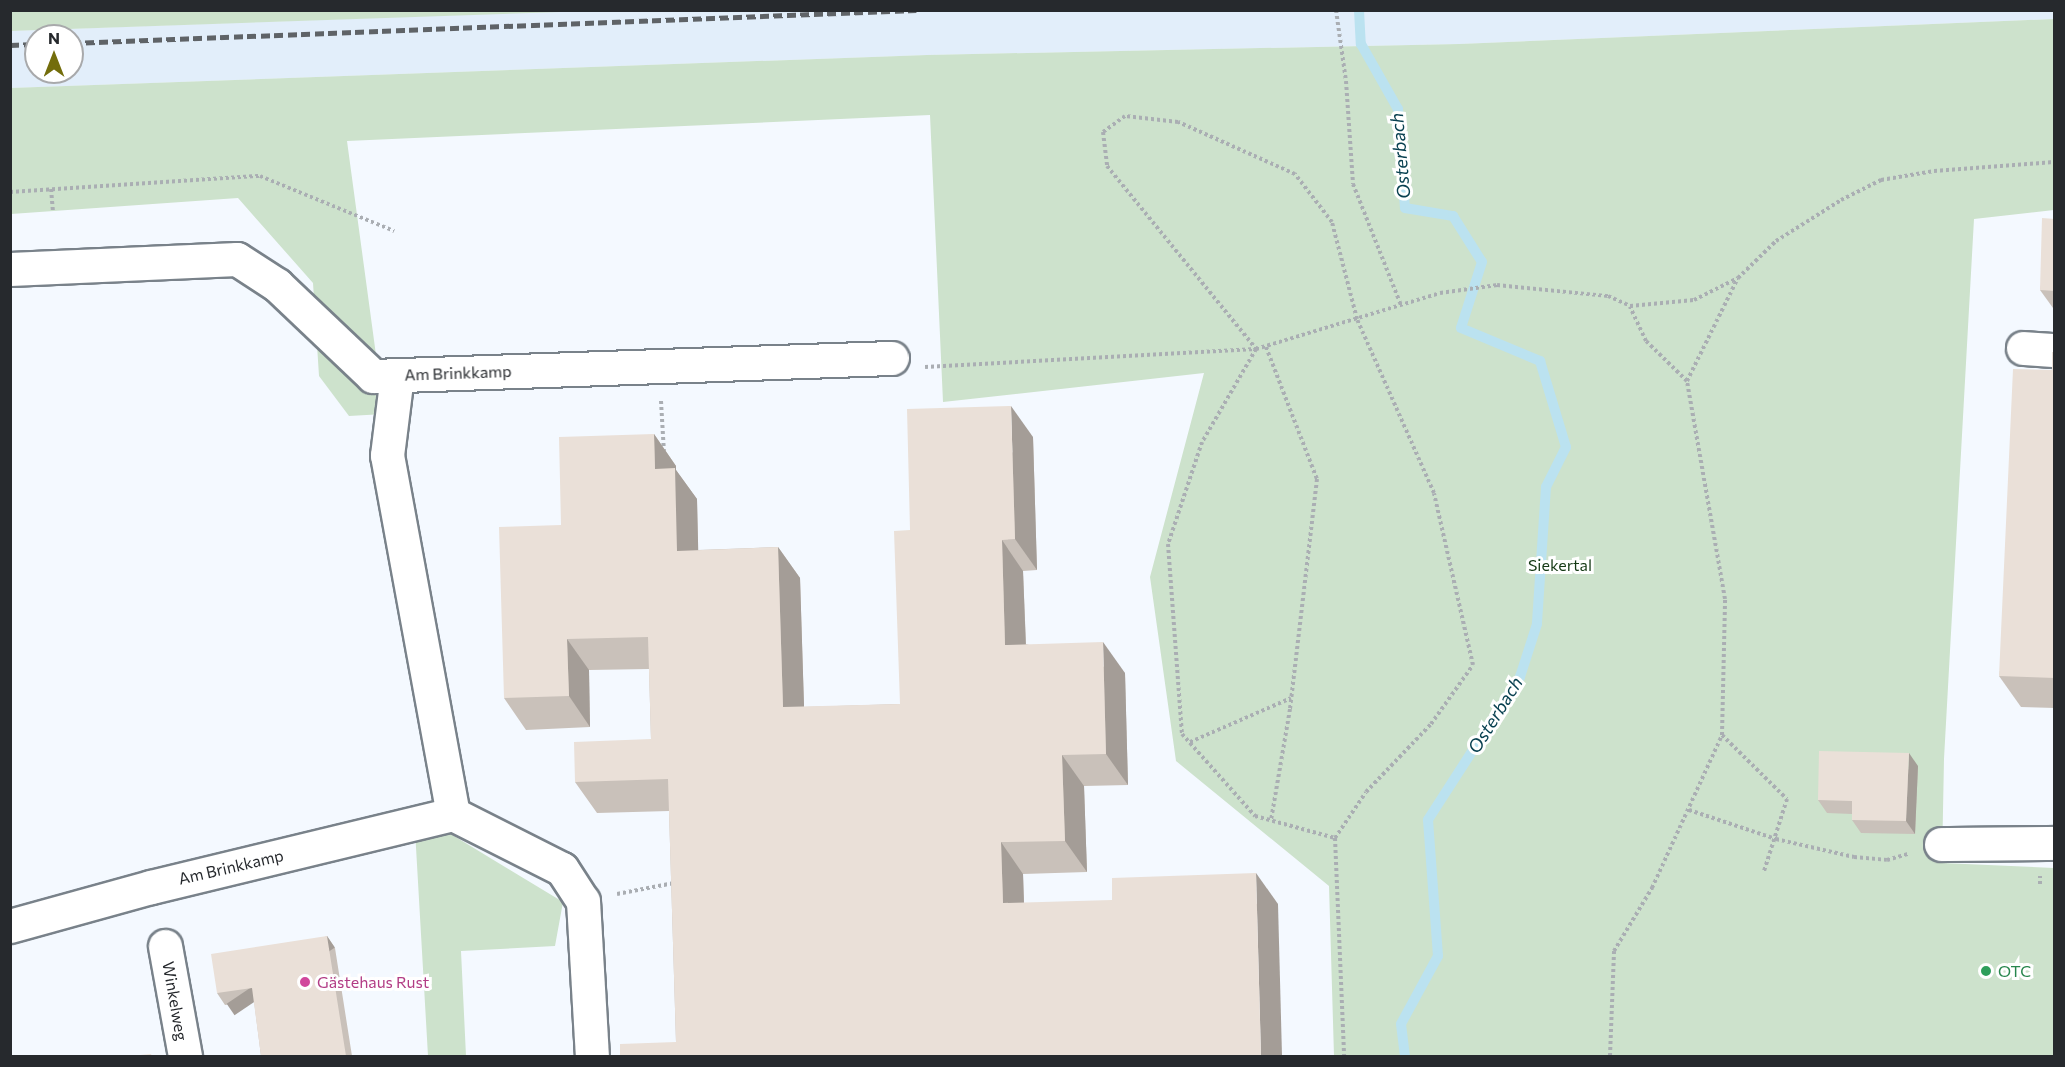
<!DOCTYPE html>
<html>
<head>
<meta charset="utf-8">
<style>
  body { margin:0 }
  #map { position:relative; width:2065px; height:1067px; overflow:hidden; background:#f4f9ff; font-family:Commissioner,sans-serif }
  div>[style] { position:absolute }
  .built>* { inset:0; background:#e2eefa }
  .green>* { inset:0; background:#cde2cc }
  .stream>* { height:10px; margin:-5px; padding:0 5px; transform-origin:5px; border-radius:5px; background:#bbe2f0 }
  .path>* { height:4px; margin-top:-2px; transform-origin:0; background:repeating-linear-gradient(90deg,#aaaeb3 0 3px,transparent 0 6px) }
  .roads { filter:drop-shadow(2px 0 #79828a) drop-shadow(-2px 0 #79828a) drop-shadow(0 2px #79828a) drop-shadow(0 -2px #79828a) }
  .minor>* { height:33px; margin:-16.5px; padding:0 16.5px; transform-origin:16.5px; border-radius:16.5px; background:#fff }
  .rail>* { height:4.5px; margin-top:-2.25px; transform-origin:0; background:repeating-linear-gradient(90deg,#5f6367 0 9px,transparent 0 13.5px) }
  .wall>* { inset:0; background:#c9c1ba }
  .shaded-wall>* { inset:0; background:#a49d97; transform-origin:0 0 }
  .building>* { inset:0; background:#eae0d8 }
  .dots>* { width:16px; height:16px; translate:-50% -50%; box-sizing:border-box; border:3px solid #fff; border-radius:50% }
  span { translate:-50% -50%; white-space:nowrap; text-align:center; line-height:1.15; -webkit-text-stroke:6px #fff; paint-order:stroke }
  .street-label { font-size:16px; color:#26292d }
  .park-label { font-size:16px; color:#153a15 }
  .leisure-label { font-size:16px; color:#27864d }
  .left { translate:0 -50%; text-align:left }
  .hotel-label { font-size:16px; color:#b23c85 }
  .water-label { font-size:18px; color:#084050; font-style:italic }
  .frame { position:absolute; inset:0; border:12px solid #26292d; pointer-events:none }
  .north { position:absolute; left:24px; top:24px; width:60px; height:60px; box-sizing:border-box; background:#fff; border:2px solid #a8a9ab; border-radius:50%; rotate:0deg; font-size:16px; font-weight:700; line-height:24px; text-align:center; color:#26292d }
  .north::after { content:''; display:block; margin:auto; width:21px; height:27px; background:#736d0b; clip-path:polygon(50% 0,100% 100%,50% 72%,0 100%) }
</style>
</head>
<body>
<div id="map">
  <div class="built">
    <i style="clip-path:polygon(evenodd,591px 10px,2054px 11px,2054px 19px,1459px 44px,927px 55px,11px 88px,10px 31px,591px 10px,36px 36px,72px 36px,72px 72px,36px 72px,36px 36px)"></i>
  </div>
  <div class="green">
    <i style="clip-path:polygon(11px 10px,591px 10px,591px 11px,11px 31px)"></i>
    <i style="clip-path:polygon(2054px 19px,2054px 210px,1974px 219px,1944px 759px,1942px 863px,2054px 868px,2054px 1056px,1334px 1056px,1329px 886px,1176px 761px,1150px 577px,1204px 373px,943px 402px,930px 115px,347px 141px,384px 414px,349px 416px,319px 376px,313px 283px,238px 198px,11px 214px,10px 88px,927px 55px,1459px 44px)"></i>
    <i style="clip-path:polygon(431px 822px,563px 902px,555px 946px,461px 951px,466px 1056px,428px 1056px,415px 830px)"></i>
  </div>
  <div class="stream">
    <i style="left:1359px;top:10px;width:34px;rotate:87deg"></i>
    <i style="left:1361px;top:44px;width:75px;rotate:60.4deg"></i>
    <i style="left:1398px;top:109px;width:99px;rotate:86deg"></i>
    <i style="left:1405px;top:208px;width:49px;rotate:9.5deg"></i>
    <i style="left:1453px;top:216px;width:54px;rotate:57.8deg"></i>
    <i style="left:1482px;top:262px;width:69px;rotate:107.7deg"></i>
    <i style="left:1461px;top:328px;width:86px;rotate:22.7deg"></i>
    <i style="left:1540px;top:361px;width:90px;rotate:73.2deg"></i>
    <i style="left:1566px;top:447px;width:45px;rotate:116.6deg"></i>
    <i style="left:1546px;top:487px;width:137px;rotate:93.8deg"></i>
    <i style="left:1537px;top:624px;width:56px;rotate:107.8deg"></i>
    <i style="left:1520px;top:677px;width:170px;rotate:122.8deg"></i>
    <i style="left:1428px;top:820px;width:136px;rotate:85.8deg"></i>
    <i style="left:1438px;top:956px;width:77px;rotate:118.6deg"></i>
    <i style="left:1401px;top:1024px;width:32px;rotate:83deg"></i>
  </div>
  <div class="path">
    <i style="left:1336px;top:10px;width:72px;rotate:82deg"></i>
    <i style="left:1346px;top:81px;width:103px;rotate:86.1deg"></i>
    <i style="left:1353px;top:184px;width:130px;rotate:68.4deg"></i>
    <i style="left:51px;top:189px;width:22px;rotate:85deg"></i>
    <i style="left:10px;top:192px;width:251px;rotate:-3.7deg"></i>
    <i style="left:260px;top:176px;width:145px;rotate:22.3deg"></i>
    <i style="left:1266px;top:347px;width:142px;rotate:68.9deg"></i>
    <i style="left:1317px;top:479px;width:232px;rotate:96.7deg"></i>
    <i style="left:1290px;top:709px;width:113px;rotate:99.7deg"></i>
    <i style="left:925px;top:367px;width:331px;rotate:-3.1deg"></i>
    <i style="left:1256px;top:349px;width:192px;rotate:-16.9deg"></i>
    <i style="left:1440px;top:293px;width:58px;rotate:-8deg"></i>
    <i style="left:1497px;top:285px;width:112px;rotate:5.7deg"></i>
    <i style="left:1608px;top:296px;width:24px;rotate:24deg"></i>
    <i style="left:1630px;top:306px;width:64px;rotate:-5.4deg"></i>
    <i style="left:1694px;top:300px;width:49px;rotate:-26.6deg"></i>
    <i style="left:1687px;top:381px;width:115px;rotate:-63.7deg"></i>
    <i style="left:1738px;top:278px;width:53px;rotate:-44.2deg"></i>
    <i style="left:1776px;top:241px;width:77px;rotate:-32.2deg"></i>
    <i style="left:1841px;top:200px;width:45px;rotate:-26.6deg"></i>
    <i style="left:1881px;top:180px;width:54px;rotate:-9.6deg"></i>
    <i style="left:1934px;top:171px;width:120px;rotate:-4.3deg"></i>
    <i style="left:661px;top:401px;width:52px;rotate:86.7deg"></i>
    <i style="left:1722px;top:735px;width:91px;rotate:44.6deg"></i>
    <i style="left:1787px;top:799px;width:76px;rotate:107.7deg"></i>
    <i style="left:1190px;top:742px;width:110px;rotate:-23.5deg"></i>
    <i style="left:1689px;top:810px;width:92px;rotate:18.4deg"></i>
    <i style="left:1776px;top:839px;width:80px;rotate:13deg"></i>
    <i style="left:1854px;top:857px;width:33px;rotate:5deg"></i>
    <i style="left:1887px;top:860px;width:22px;rotate:-16deg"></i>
    <i style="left:1335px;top:838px;width:55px;rotate:-56deg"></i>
    <i style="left:1366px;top:792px;width:94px;rotate:-46.3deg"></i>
    <i style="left:1431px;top:724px;width:72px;rotate:-54.6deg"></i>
    <i style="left:1473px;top:665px;width:176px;rotate:-102.8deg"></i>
    <i style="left:1434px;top:493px;width:190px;rotate:-113.9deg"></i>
    <i style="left:1357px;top:319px;width:100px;rotate:-104.5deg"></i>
    <i style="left:1332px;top:222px;width:61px;rotate:-127.6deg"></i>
    <i style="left:1295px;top:174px;width:128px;rotate:-156deg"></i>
    <i style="left:1178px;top:122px;width:53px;rotate:-173.5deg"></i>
    <i style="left:1125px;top:116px;width:27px;rotate:144deg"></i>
    <i style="left:1103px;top:132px;width:34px;rotate:83deg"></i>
    <i style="left:1107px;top:166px;width:236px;rotate:50.8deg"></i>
    <i style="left:1256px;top:349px;width:108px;rotate:120.1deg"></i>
    <i style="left:1202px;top:442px;width:108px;rotate:108.4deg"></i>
    <i style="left:1168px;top:544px;width:191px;rotate:85.8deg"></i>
    <i style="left:1182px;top:734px;width:110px;rotate:48.3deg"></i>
    <i style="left:1255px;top:816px;width:83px;rotate:15.4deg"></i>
    <i style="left:1335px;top:838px;width:218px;rotate:87.6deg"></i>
    <i style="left:2040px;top:884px;width:8px;rotate:-90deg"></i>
    <i style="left:617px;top:894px;width:58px;rotate:-10.9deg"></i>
    <i style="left:1610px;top:1056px;width:105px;rotate:-87.8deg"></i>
    <i style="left:1614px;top:951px;width:74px;rotate:-58.9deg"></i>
    <i style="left:1652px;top:888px;width:168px;rotate:-65.4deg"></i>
    <i style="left:1722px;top:735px;width:136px;rotate:-88.7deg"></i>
    <i style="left:1725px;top:599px;width:221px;rotate:-99.9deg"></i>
    <i style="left:1687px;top:381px;width:57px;rotate:-135.7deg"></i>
    <i style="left:1646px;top:341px;width:38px;rotate:-115deg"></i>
  </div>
  <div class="roads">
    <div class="minor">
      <i style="left:10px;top:269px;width:227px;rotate:-2.5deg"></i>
      <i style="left:237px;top:259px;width:48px;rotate:33deg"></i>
      <i style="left:277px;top:285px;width:132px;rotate:43.5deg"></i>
      <i style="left:373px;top:376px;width:519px;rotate:-1.99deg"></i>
      <i style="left:2023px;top:348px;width:31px;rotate:4deg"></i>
      <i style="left:397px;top:375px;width:81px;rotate:97.1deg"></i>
      <i style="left:387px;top:455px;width:365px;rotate:79.6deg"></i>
      <i style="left:453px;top:814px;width:122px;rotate:26.8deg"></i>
      <i style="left:562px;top:869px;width:38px;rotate:57deg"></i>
      <i style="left:583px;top:901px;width:155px;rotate:86.7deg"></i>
      <i style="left:1941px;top:844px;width:113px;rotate:-0.5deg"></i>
      <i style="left:10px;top:926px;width:146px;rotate:-15.5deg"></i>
      <i style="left:151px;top:887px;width:311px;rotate:-13.6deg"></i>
      <i style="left:165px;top:946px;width:112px;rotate:79.7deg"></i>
    </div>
  </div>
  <div class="rail">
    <i style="left:72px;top:43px;width:845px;rotate:-2.24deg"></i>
    <i style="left:10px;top:45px;width:26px;rotate:-2deg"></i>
  </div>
  <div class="wall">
    <i style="clip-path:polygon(2055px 219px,2055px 309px,2053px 308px,2040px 290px)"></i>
    <i style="clip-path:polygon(2055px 352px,2055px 708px,2021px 707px,1999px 676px)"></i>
    <i style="clip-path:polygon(654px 434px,676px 466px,676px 470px,697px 499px,698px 550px,778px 547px,800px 578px,804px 707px,900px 704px,910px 530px,1033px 437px,1037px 570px,1023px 571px,1026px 644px,1125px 673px,1128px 785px,1084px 786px,1087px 872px,1023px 874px,1024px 903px,1278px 904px,676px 1042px,669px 811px,597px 813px,575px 782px,651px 739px,649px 669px,589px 670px,590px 727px,526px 730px,504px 698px,561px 525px)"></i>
    <i style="clip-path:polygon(1918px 766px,1915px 834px,1861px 833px,1852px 820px,1852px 814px,1827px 813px,1818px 800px)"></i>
    <i style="clip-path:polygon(327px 936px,335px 948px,352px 1056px,261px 1056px,254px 1001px,225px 1005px,217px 993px)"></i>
  </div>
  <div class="shaded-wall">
    <i style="clip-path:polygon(1011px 406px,1033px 437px,1037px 570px,1015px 539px)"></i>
    <i style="clip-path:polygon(654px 434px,676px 466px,676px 470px,697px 499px,699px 582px,677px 551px,655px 469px)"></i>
    <i style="clip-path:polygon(1002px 540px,1023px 571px,1027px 676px,1005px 645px)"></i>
    <i style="clip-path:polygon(778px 547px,800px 578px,805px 738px,783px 707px)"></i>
    <i style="clip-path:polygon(567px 639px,589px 670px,590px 727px,569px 696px)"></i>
    <i style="clip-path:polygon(1103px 642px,1125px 673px,1128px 785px,1106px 754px)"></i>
    <i style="clip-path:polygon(1909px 753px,1918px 766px,1915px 834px,1906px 821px)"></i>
    <i style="clip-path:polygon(1062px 755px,1084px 786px,1087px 872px,1065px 841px)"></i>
    <i style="clip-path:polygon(1001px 842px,1023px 874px,1025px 935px,1003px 903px)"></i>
    <i style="clip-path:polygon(1256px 873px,1278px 904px,1282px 1056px,1261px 1056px)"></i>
    <i style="left:327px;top:936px;width:14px;height:121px;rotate:56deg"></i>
  </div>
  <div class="building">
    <i style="clip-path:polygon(2042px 218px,2055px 219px,2055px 291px,2040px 290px)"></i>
    <i style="clip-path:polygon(2052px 352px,2055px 352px,2055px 678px,1999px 676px,2013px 369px,2052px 370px)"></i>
    <i style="clip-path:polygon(1011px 406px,1015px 539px,1002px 540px,1005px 645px,1103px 642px,1106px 754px,1062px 755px,1065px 841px,1001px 842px,1003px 903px,1112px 900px,1112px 878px,1256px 873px,1261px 1056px,620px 1056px,620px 1044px,676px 1042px,668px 779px,575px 782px,574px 742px,651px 739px,648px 637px,567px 639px,569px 696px,504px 698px,499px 527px,561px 525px,559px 437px,654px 434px,655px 469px,675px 468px,677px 551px,778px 547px,783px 707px,900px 704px,894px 531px,910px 530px,907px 409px)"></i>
    <i style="clip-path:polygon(1819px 751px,1909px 753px,1906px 821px,1852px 820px,1852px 801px,1818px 800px)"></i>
    <i style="clip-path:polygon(327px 936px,346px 1056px,261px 1056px,252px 988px,217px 993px,211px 954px)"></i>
    <i style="clip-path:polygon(151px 1054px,152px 1056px,129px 1056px)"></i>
  </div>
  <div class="dots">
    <i style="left:1986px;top:971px;background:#2e9e5b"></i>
    <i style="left:305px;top:982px;background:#d1479c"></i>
  </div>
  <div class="street-label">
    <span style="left:458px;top:373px;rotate:-2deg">Am Brinkkamp</span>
    <span style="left:231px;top:867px;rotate:-13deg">Am Brinkkamp</span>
    <span style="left:175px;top:1001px;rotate:80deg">Winkelweg</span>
  </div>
  <div class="park-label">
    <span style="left:1560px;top:565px">Siekertal</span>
  </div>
  <div class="leisure-label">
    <span class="left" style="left:1998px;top:971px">OTC</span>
  </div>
  <div class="hotel-label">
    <span class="left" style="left:317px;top:982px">Gästehaus Rust</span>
  </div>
  <div class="water-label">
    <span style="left:1400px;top:156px;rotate:-95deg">Osterbach</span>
    <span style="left:1495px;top:715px;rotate:-58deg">Osterbach</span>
  </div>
  <div class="frame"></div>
  <div class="north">N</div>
</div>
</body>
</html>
